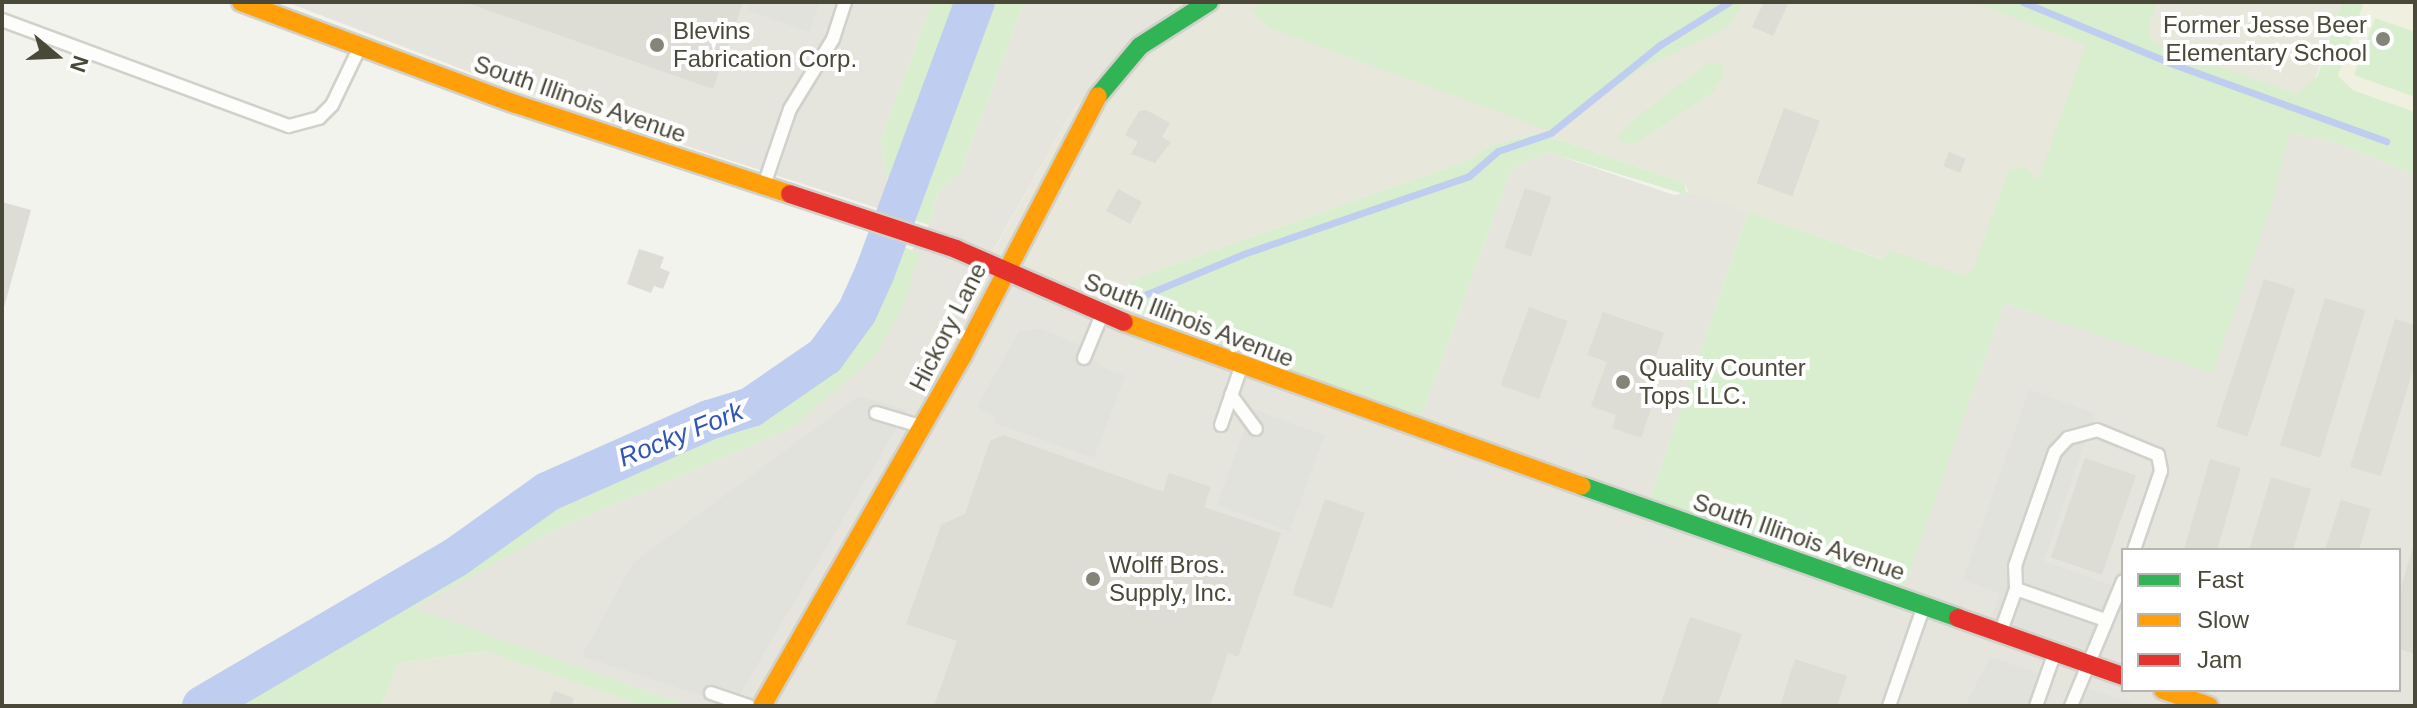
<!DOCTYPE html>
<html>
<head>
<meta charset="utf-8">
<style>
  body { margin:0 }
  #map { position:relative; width:2417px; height:708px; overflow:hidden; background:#f3f3ed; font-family:Arial,sans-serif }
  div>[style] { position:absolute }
  .residential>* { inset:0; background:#e7e7db }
  .industrial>* { inset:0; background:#e5e5dd }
  .education>* { inset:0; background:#f0f0e0 }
  .green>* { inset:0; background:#d8eece }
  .parking>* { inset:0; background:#e2e2dd; transform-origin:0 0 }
  .stream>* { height:7px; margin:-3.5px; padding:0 3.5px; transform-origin:3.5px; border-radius:3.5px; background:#bfcdf0 }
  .river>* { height:40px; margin:-20px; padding:0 20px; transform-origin:20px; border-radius:20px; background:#bfcdf0 }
  .building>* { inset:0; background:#dddcd5; transform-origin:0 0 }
  .roads { filter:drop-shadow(2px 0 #d1d1cb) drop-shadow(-2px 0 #d1d1cb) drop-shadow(0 2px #d1d1cb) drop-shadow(0 -2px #d1d1cb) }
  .lane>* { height:12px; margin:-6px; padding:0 6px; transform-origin:6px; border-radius:6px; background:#fdfdfc }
  .fast>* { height:18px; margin:-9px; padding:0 9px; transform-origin:9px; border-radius:9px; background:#30b455 }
  .slow>* { height:18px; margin:-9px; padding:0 9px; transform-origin:9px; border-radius:9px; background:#ff9f0a }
  .jam>* { height:18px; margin:-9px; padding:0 9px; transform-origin:9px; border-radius:9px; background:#e5322d }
  .dots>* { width:22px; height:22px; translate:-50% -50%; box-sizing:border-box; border:4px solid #fff; border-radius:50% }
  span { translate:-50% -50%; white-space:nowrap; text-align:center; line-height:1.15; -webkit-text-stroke:8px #fff; paint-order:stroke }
  .poi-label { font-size:24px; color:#4a4939 }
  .right { translate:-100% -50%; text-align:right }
  .left { translate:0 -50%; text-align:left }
  .street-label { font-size:24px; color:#4a4939 }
  .water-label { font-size:26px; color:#3155b7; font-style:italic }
  .frame { position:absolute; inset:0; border:4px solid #4a4939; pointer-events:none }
  .legend { position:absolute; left:2121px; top:548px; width:280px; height:144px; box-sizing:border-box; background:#fff; border:2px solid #b7b6b0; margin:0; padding:10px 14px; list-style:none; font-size:24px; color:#4a4939 }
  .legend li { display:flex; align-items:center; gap:16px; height:40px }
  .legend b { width:40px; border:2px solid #b7b6b0 }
  .north { position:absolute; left:16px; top:16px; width:80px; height:80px; -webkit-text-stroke:6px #fff; paint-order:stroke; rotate:109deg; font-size:22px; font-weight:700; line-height:32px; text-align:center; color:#4a4939 }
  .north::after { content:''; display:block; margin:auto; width:28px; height:36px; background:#4a4939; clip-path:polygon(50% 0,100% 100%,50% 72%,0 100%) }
</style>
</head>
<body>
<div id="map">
  <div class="residential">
    <i style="clip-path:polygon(1179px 2px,2342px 2px,2213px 373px,1688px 192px,1684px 183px,1539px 133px,1494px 144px,1464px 162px,1145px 275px,1124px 309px,993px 252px,1072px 111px)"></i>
    <i style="clip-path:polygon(487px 651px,644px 706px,381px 706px,398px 663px)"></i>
  </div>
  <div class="industrial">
    <i style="clip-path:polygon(286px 2px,932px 2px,881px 140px,889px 187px,880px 209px,532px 96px)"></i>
    <i style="clip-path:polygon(evenodd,1024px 2px,1179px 2px,1072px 111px,993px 251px,1111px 304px,1421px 417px,1511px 169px,1545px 153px,1554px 154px,1674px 195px,1688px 192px,1748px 212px,1650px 499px,1904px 587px,2004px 303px,2213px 372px,2272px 202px,2289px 133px,2332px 141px,2415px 175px,2415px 706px,688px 706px,412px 608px,557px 529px,791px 428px,929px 225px,938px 192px,960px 173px,1024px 2px,2123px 550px,2399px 550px,2399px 690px,2123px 690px,2123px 550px)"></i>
  </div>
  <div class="education">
    <i style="clip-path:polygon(2364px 2px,2415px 2px,2415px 112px,2342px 85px,2338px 76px)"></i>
  </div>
  <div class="green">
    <i style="clip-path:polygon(932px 2px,1024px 2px,960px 173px,938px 192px,929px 225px,880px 209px,889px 187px,881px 140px)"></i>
    <i style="clip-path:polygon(1266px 2px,1744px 2px,1728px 27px,1640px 69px,1553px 132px,1270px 28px,1251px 10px)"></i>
    <i style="clip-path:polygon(1973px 2px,2157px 2px,2148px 28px,2153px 43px,2296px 94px,2317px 77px,2342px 2px,2364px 2px,2338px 76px,2353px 90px,2415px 112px,2415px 175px,2332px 141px,2289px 133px,2272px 202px,2213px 373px,2004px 303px,1904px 588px,1650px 499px,1748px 212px,1881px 259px,1891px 251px,1964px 276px,1973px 270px,2009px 170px,2025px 167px,2038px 181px,2086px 45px)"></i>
    <i style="clip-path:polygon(2375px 18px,2415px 32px,2415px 97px,2354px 75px)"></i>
    <i style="clip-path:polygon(1709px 62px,1722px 64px,1723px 75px,1713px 92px,1634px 144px,1621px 142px,1618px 136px,1632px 121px)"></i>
    <i style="clip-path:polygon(1539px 133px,1684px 183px,1687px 195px,1554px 154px,1545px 153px,1511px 169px,1421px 417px,1124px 309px,1123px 289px,1145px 275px,1464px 162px,1494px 144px)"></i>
    <i style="clip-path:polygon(886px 241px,920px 253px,902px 308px,874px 357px,791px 428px,557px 529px,413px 608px,688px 706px,644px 706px,486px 651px,398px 663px,381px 706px,202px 706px,456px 557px,547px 492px,709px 420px,751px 407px,786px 387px,825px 356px,857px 312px)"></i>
  </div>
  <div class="parking">
    <i style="clip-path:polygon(749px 2px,820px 2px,809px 32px,746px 10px)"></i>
    <i style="clip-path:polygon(1042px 329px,1080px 345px,1104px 368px,1125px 376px,1094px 458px,994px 423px,996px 417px,977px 407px,1019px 331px)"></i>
    <i style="clip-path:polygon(2029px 390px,2095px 413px,2044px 561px,2111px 585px,2088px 650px,1992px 617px,2000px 593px,1963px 580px)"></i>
    <i style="clip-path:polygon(859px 396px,907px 410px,733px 706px,582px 656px,633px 563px)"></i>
    <i style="left:1252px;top:409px;width:77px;height:102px;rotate:20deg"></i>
    <i style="clip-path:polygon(1990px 657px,2040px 674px,2029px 706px,1965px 706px)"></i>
    <i style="clip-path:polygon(2087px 688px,2140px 706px,2080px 706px)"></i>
  </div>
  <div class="stream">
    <i style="left:2023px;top:2px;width:159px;rotate:22.5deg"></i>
    <i style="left:2170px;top:63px;width:230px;rotate:19.9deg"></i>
    <i style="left:1552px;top:132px;width:139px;rotate:-38.9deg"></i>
    <i style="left:1660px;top:45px;width:81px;rotate:-31.9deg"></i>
    <i style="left:1123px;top:304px;width:133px;rotate:-22.5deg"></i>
    <i style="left:1246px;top:253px;width:236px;rotate:-19deg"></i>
    <i style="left:1469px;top:176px;width:38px;rotate:-41deg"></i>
    <i style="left:1498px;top:151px;width:56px;rotate:-18.8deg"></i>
  </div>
  <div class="river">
    <i style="left:202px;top:706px;width:294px;rotate:-30.4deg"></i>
    <i style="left:456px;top:557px;width:112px;rotate:-35.5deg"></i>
    <i style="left:547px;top:492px;width:177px;rotate:-24deg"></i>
    <i style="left:709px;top:420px;width:44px;rotate:-17.2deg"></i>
    <i style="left:751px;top:407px;width:90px;rotate:-34.6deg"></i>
    <i style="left:825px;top:356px;width:54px;rotate:-54deg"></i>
    <i style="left:857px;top:312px;width:44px;rotate:-65.8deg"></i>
    <i style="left:875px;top:272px;width:288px;rotate:-69.7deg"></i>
  </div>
  <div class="building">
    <i style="clip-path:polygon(464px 2px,743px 2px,713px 89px)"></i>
    <i style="clip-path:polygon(1764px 2px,1788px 4px,1773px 36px,1752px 27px)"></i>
    <i style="left:1784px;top:108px;width:38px;height:80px;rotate:20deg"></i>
    <i style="clip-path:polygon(1146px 110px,1170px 123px,1162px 137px,1171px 142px,1155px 163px,1131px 154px,1138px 142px,1125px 135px,1139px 111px)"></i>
    <i style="left:1949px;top:152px;width:18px;height:15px;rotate:22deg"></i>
    <i style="left:1525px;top:188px;width:28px;height:63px;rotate:19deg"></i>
    <i style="left:1118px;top:189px;width:27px;height:25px;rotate:28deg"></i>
    <i style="clip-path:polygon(2px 202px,31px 210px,3px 311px,2px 311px)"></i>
    <i style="clip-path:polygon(639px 249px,664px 257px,660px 268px,670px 272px,663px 289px,654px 286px,651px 293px,627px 284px)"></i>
    <i style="left:2264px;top:279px;width:33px;height:155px;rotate:18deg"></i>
    <i style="left:2325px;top:298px;width:42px;height:154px;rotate:17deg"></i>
    <i style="left:1529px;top:307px;width:41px;height:83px;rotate:20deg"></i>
    <i style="clip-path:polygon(1603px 312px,1664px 333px,1640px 402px,1652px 406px,1641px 438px,1612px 428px,1616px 415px,1591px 406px,1607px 362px,1587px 355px)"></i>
    <i style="clip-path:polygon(2395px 319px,2415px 325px,2415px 363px,2381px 476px,2350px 467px)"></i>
    <i style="clip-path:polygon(1003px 435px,1163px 492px,1169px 473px,1211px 487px,1204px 507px,1281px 533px,1238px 657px,1228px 653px,1210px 706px,934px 706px,957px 641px,906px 624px,941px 525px,965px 514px,990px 441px)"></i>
    <i style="left:2085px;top:458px;width:54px;height:105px;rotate:19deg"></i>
    <i style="left:2210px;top:459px;width:32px;height:95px;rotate:16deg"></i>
    <i style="clip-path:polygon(2271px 477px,2311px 489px,2293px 550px,2249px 550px)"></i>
    <i style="left:1325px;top:499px;width:42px;height:101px;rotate:19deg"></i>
    <i style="clip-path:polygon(2341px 500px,2371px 509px,2359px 550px,2325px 550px)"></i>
    <i style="clip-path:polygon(2414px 544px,2415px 544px,2415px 654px,2399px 649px,2399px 594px)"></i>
    <i style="clip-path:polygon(1690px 617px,1742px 634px,1717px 706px,1660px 706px)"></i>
    <i style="clip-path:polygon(1795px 659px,1847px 676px,1837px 706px,1780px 706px)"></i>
    <i style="clip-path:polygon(554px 691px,574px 698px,572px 706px,549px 706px)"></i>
  </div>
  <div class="roads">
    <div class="lane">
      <i style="left:2px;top:20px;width:306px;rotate:20.3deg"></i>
      <i style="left:289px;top:126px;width:31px;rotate:-15deg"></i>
      <i style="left:319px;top:118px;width:18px;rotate:-45deg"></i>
      <i style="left:332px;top:105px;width:60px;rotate:-64.3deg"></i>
      <i style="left:765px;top:182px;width:77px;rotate:-71.1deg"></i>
      <i style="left:790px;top:109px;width:82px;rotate:-58.4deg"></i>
      <i style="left:833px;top:39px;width:39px;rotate:-72deg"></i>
      <i style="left:1084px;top:358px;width:44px;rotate:-67.5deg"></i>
      <i style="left:1231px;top:395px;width:42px;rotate:53.7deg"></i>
      <i style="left:876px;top:413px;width:46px;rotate:16.5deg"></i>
      <i style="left:1221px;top:425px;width:58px;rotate:-70.9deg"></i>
      <i style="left:2016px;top:589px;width:91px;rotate:19.2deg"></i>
      <i style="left:2001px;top:631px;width:45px;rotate:-70.3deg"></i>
      <i style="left:2016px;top:589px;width:23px;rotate:-92deg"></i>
      <i style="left:2015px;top:566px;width:121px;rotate:-70.7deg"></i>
      <i style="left:2055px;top:452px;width:19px;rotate:-47deg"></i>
      <i style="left:2068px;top:438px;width:30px;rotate:-15deg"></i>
      <i style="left:2097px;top:430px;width:66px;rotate:22.3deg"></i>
      <i style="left:2158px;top:455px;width:16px;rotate:79deg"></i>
      <i style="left:2161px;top:471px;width:83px;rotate:108.9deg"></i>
      <i style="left:711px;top:693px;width:40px;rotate:18.9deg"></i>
      <i style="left:1889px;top:706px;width:101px;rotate:-70.8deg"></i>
      <i style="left:2036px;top:706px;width:54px;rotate:-70.6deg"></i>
      <i style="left:2071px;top:706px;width:135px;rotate:-67.4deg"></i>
    </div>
    <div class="fast">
      <i style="left:1098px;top:96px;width:65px;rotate:-50deg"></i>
      <i style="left:1140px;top:46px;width:82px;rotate:-32.5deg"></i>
      <i style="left:1582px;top:486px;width:398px;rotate:19.3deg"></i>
    </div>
    <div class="slow">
      <i style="left:241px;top:2px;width:293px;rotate:20.4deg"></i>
      <i style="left:516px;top:104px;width:288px;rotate:18.2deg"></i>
      <i style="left:1124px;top:322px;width:486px;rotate:19.7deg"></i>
      <i style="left:2163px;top:690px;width:49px;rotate:19.2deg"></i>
      <i style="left:762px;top:706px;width:402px;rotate:-60.2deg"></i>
      <i style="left:962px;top:357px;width:294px;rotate:-62.5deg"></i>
    </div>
    <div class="jam">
      <i style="left:790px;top:194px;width:175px;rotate:18.3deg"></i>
      <i style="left:956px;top:249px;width:183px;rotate:23.5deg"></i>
      <i style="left:1958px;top:618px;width:175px;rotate:19.4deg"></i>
    </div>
  </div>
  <div class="dots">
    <i style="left:2383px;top:39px;background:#858478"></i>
    <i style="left:657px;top:45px;background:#858478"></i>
    <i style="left:1623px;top:382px;background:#858478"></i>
    <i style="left:1093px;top:579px;background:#858478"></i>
  </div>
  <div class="poi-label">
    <span class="right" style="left:2367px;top:39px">Former Jesse Beer<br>Elementary School</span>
    <span class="left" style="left:673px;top:45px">Blevins<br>Fabrication Corp.</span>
    <span class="left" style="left:1639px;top:382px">Quality Counter<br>Tops LLC.</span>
    <span class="left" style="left:1109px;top:579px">Wolff Bros.<br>Supply, Inc.</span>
  </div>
  <div class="street-label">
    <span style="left:580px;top:99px;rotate:19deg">South Illinois Avenue</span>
    <span style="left:1189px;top:320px;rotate:21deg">South Illinois Avenue</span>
    <span style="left:948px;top:327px;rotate:-63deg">Hickory Lane</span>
    <span style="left:1799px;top:537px;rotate:19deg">South Illinois Avenue</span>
  </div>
  <div class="water-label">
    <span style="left:681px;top:435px;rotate:-22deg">Rocky Fork</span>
  </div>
  <div class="frame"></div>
  <ul class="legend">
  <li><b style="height:10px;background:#30b455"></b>Fast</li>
  <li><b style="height:10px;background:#ff9f0a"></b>Slow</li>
  <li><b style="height:10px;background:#e5322d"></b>Jam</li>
  </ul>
  <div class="north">N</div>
</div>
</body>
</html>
